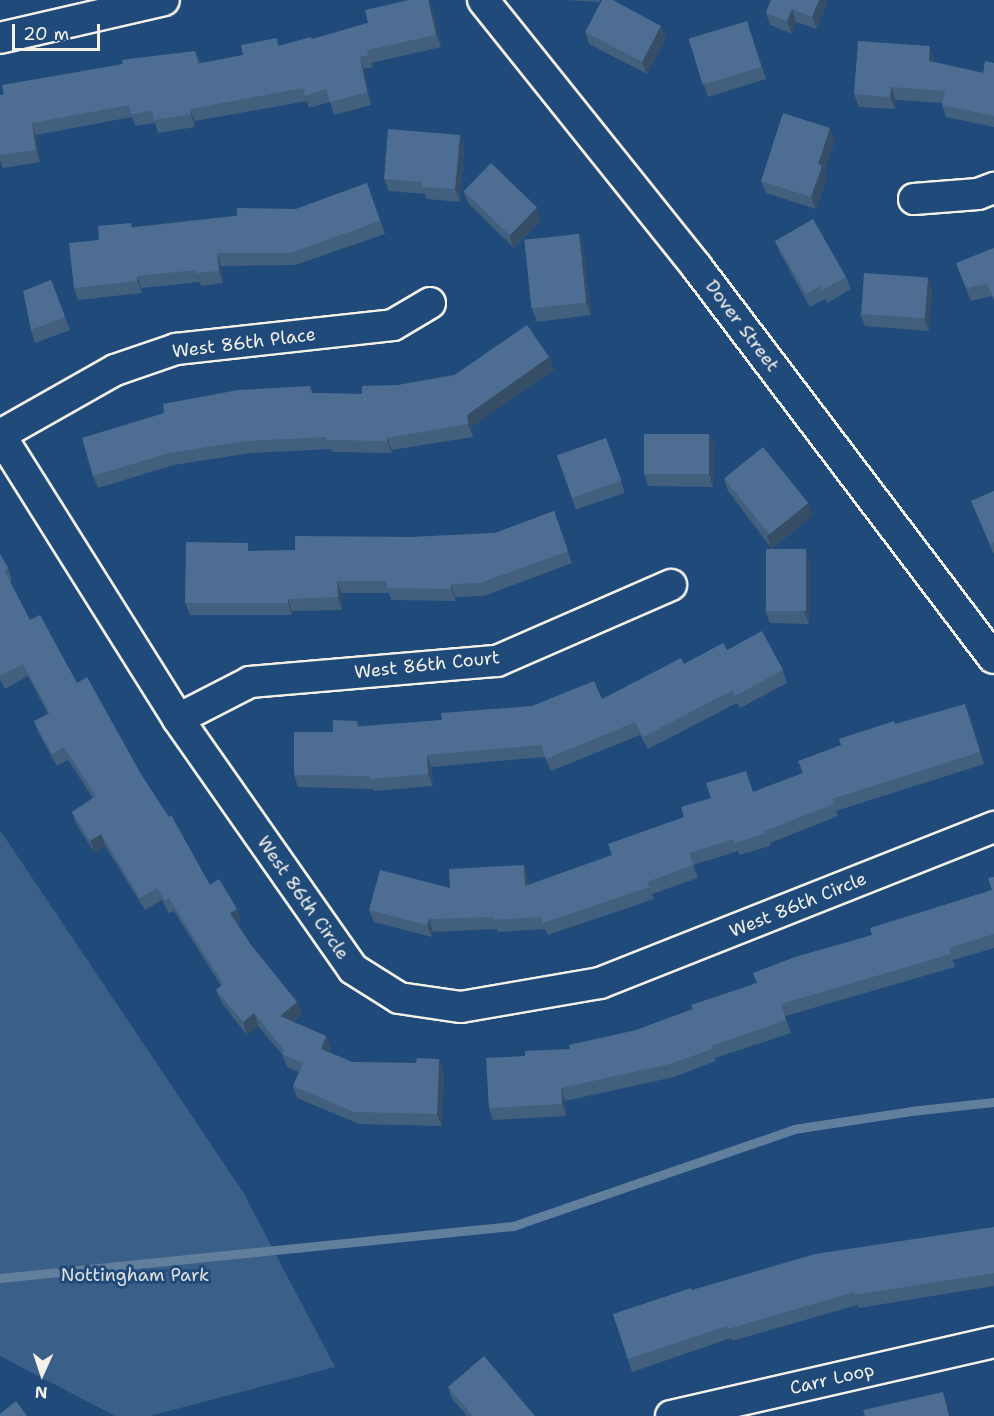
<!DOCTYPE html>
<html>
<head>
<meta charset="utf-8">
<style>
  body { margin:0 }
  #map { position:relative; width:994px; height:1416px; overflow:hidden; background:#1f4a7a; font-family:"Shantell Sans",sans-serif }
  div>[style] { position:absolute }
  .green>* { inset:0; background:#3a5f88 }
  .stream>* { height:9px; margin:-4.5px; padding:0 4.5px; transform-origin:4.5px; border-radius:4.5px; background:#627e9d }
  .roads { filter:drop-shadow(2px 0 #f4f1e8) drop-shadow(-2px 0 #f4f1e8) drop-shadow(0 2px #f4f1e8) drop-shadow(0 -2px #f4f1e8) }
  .street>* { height:30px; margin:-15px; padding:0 15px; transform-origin:15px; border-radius:15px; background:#1f4a7a }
  .wall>* { inset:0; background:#425f7e; transform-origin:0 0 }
  .shaded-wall>* { inset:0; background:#364d66 }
  .building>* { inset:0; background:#4d6e92; transform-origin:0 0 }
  span { translate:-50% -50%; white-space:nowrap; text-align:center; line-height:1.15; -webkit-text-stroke:6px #1f4a7a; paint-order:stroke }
  .street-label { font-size:18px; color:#f4f1e8 }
  .park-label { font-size:18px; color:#e1e2de }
  .north { position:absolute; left:12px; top:1344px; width:60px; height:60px; -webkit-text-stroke:4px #1f4a7a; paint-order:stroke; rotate:183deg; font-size:16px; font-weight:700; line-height:24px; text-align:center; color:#f4f1e8 }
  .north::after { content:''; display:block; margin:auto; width:21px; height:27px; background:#f4f1e8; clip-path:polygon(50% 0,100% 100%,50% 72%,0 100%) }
  .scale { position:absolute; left:12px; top:24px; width:88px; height:27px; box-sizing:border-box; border:3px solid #f4f1e8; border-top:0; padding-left:8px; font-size:18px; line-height:21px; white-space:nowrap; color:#f4f1e8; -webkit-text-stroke:4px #1f4a7a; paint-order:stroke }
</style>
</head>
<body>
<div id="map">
  <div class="green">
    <i style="clip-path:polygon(0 830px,243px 1192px,335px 1367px,150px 1416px,115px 1416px,0 1356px)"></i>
  </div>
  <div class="stream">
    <i style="left:0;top:1278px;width:516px;rotate:-5.79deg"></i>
    <i style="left:513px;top:1226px;width:297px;rotate:-19deg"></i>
    <i style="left:794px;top:1129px;width:118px;rotate:-8.7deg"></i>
    <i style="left:911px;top:1111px;width:83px;rotate:-6.2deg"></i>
  </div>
  <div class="roads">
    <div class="street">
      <i style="left:483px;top:0;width:341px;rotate:51.3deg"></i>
      <i style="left:696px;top:266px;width:492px;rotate:52.8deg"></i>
      <i style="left:0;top:38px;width:168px;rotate:-13deg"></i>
      <i style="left:914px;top:199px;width:64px;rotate:-4.5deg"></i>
      <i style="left:978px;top:194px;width:17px;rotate:-21deg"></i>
      <i style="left:0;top:435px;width:335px;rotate:57.9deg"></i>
      <i style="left:178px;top:719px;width:305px;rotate:55deg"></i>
      <i style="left:353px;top:969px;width:54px;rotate:32.2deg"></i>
      <i style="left:399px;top:998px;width:63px;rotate:8.3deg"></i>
      <i style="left:461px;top:1007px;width:141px;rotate:-9.8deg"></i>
      <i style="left:600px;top:983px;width:424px;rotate:-21.6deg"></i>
      <i style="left:0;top:435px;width:132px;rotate:-29.5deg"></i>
      <i style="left:115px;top:370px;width:65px;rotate:-19deg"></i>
      <i style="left:176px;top:349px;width:218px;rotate:-6.3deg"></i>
      <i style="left:393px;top:325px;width:43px;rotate:-30.7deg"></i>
      <i style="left:178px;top:719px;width:81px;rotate:-27.2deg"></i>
      <i style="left:250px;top:682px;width:248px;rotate:-4.9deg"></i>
      <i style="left:497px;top:661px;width:190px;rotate:-23.6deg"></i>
      <i style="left:671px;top:1416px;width:331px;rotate:-12.9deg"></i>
    </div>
  </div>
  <div class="wall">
    <i style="clip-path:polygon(409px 0,429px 0,432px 8px,441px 47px,371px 63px,373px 67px,364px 69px,371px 105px,334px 115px,330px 102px,309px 108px,307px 101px,195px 121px,195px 127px,158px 133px,155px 123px,135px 126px,132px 117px,36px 135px,40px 162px,3px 168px,0 160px,0 95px,123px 64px,195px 51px,200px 63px,243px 55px,312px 39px,368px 23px)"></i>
    <i style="clip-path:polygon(564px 0,600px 0,600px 2px)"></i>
    <i style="clip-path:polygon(771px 0,828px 0,817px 29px,796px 22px,792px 34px,770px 25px,766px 13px)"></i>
    <i style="clip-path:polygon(585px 32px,666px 38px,647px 74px,589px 44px)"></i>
    <i style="clip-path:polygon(751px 33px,766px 79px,708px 97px,704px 85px)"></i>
    <i style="clip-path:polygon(934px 58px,934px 62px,983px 73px,994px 63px,994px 127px,946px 117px,942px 105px,942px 103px,896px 100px,895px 109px,859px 107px,854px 94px)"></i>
    <i style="clip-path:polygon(460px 135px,464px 147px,460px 202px,427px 199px,425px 194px,389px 191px,384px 179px)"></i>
    <i style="clip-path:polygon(835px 140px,824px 172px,827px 178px,816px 209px,766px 193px,761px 181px)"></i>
    <i style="clip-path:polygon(367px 183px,385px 234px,295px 265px,221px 266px,223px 283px,201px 286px,200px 282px,141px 288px,142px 293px,78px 300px,74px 288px,99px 240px,131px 223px,132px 227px,296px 209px)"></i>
    <i style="clip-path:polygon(463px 190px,541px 220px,514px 248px,468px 203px)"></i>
    <i style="clip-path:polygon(775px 241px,846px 277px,851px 289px,827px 303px,825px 299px,810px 307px,780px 253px)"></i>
    <i style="clip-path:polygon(583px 246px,591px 315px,537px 322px,532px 309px)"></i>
    <i style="clip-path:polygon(994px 248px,994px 301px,992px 296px,971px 301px,956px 263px)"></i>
    <i style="clip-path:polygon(928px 278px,932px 290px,929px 331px,865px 326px,860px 314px)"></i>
    <i style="clip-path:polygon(51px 280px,70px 330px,35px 343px,31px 330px)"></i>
    <i style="clip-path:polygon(549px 357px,554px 370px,471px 427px,473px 437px,392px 450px,392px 453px,332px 452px,331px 449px,251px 453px,174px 465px,98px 488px,93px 476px,310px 386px,313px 393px,362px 394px,398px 385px)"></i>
    <i style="left:606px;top:438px;width:58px;height:52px;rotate:71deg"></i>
    <i style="clip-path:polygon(714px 447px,713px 487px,648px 486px,644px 474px)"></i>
    <i style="clip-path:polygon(724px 479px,808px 503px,813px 515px,772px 549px,810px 562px,809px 624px,770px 623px,765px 611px,772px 549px,728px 491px)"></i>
    <i style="clip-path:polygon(994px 491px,994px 555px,971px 501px)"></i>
    <i style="clip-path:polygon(554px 511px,572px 563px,484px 596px,455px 597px,456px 601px,391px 600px,389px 593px,342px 593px,342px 610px,292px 611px,292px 615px,190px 615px,185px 603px,251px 551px,295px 550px,412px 537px,495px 533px)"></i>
    <i style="clip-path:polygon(0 554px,8px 568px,12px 580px,10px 582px,30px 620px,77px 683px,142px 776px,210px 885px,237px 909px,241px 921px,237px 924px,251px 945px,297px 1002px,302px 1015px,293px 1022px,326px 1036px,331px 1048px,329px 1052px,352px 1062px,416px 1063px,439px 1059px,444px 1071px,442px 1126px,359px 1124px,297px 1098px,293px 1086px,299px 1072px,287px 1067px,282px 1054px,258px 1026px,247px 1035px,221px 1002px,216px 990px,221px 986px,174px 911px,169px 913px,162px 900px,145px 910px,105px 846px,95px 853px,76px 824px,72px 812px,93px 798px,68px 760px,57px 766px,39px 734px,34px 721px,48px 714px,28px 676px,5px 689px,0 680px)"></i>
    <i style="clip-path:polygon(727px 650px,783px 670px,787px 683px,740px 708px,737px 703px,648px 749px,640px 735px,551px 771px,545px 757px,431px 767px,433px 786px,374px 791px,373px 789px,298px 787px,294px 775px,333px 732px,357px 721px,359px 726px,442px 720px,532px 706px,602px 699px,684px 664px)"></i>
    <i style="clip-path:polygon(970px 716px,984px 764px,836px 811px,838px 816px,770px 843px,770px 846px,739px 855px,738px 851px,693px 865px,698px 878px,652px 894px,654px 899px,548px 935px,545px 929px,498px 932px,497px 929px,433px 932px,432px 937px,374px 922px,369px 910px,450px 888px,529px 878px,529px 885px,612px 855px,753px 792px,803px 773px,895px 724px)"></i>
    <i style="clip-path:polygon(994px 877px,994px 948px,953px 960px,955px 967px,785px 1016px,791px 1033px,715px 1058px,716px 1061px,674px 1077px,565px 1101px,566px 1116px,493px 1120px,489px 1108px,525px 1056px,570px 1049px,636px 1030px,693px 1009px,872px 935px,992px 890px)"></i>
    <i style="clip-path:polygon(994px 1227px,994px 1286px,859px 1308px,857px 1305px,732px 1341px,731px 1338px,632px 1372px,613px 1314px,692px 1290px)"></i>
    <i style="clip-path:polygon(448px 1387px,535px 1416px,467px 1416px,452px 1399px)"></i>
  </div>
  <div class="shaded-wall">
    <i style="clip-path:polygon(428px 0,432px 8px,441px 47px,436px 35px)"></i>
    <i style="clip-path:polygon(819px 0,828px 0,817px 29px,812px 17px)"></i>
    <i style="clip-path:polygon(792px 9px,796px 22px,792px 34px,787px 21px)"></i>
    <i style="clip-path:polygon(661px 26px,666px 38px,647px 74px,642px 62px)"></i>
    <i style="clip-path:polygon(930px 46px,934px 58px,933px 74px,929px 61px)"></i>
    <i style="clip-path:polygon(360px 57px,364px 69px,371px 105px,367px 92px)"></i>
    <i style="clip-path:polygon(891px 87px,896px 100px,895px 109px,890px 97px)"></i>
    <i style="clip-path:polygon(190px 109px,195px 121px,195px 127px,191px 114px)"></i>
    <i style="clip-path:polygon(32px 123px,36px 135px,40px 162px,36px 150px)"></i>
    <i style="clip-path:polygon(830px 128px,835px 140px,824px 172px,827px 178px,816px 209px,811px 197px,818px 164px)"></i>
    <i style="clip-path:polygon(460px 135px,464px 147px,460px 202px,455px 189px)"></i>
    <i style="clip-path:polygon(537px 208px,541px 220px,514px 248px,509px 235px)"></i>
    <i style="clip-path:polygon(579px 234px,583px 246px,591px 315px,586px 303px)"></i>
    <i style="clip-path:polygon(217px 253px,221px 266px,223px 283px,219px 271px)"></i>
    <i style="clip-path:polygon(137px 276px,141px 288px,142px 293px,137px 281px)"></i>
    <i style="clip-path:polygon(928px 278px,932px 290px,929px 331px,924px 319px)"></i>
    <i style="clip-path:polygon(549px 357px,554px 370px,471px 427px,473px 437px,468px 424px,467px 415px)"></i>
    <i style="clip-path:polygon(709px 434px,714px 447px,713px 487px,709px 474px)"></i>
    <i style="clip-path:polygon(387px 438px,392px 450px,392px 453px,387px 441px)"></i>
    <i style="clip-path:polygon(808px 503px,813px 515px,772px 549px,767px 536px)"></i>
    <i style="clip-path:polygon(806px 549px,810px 562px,809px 624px,804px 611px)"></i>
    <i style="clip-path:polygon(337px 581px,342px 593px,342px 610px,338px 597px)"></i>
    <i style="clip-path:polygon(451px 584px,455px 597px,456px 601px,451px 589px)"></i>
    <i style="clip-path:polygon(288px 599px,292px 611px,292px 615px,288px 603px)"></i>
    <i style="clip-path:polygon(965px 704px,970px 716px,984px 764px,980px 752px)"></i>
    <i style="clip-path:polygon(427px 755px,431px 767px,433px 786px,428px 774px)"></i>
    <i style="clip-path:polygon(101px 834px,105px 846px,95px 853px,90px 841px)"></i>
    <i style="clip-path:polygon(524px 865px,529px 878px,529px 899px,525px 886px)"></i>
    <i style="clip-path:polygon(237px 909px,241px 921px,235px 925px,230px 913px)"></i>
    <i style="clip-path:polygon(429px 919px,433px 932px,432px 937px,427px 925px)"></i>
    <i style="clip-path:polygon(297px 1002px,302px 1015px,285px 1028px,280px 1016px)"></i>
    <i style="clip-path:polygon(254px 1013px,258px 1026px,247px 1035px,243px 1022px)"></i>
    <i style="clip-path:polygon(326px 1036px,331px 1048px,325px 1061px,321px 1049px)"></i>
    <i style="clip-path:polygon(439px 1059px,444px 1071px,442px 1126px,437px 1114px)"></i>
    <i style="clip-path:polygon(561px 1088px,565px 1101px,566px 1116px,562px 1104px)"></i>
    <i style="clip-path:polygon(943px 1392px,948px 1405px,950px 1416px,949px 1416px)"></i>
  </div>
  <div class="building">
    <i style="clip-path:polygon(409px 0,428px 0,436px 35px,367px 50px,368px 55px,360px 57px,367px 92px,330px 102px,326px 89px,305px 96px,303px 88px,190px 109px,191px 114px,154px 120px,152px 111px,131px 114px,129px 105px,32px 123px,36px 150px,0 155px,0 95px,4px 95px,2px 85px,123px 64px,122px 60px,145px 57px,195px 51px,198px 64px,243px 55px,241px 45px,277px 38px,278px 46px,311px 37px,312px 39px,368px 23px,365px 10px)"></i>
    <i style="clip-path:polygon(602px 0,613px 0,661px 26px,642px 62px,585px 32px)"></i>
    <i style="clip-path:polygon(771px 0,819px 0,812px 17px,792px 9px,787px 21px,766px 13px)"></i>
    <i style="left:747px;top:21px;width:48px;height:61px;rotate:73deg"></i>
    <i style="clip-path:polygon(858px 41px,930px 46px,929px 61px,983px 73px,985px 61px,994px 63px,994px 116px,942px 105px,945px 91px,891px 87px,890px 97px,854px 94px)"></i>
    <i style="clip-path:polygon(783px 113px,830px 128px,818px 164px,822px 166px,811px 197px,761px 181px)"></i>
    <i style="clip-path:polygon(388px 129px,460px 135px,455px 189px,422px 187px,422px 182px,384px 179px)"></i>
    <i style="left:491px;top:163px;width:64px;height:39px;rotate:44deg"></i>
    <i style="clip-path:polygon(367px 183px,380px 221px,290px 253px,217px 253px,219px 271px,196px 273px,196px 270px,137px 276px,137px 281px,74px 288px,69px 243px,99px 240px,98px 226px,131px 223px,131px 228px,237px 216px,237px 208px,296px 209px)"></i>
    <i style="clip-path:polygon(813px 219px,846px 277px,822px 290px,820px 286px,806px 294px,775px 241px)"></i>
    <i style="left:579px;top:234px;width:69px;height:55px;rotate:84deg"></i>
    <i style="clip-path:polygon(994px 248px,994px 299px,987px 284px,966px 288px,956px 263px)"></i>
    <i style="left:864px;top:273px;width:64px;height:41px;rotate:4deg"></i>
    <i style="clip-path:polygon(51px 280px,65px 317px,31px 330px,23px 291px)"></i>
    <i style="clip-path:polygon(527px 325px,549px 357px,467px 415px,468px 424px,387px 438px,387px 441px,327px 440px,327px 437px,246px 441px,169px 453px,93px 476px,82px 438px,164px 413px,163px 404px,238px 390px,310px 386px,310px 393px,362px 394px,362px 386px,398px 385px,453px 376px)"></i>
    <i style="left:644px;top:434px;width:65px;height:40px"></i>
    <i style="left:606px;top:438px;width:45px;height:52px;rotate:70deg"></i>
    <i style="left:763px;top:447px;width:72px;height:50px;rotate:51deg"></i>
    <i style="clip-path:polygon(994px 491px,994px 542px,990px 544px,971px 501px)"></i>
    <i style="clip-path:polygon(554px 511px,568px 551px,480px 583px,451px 584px,451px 589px,387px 588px,387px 581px,337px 581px,338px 597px,288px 599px,288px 603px,185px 603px,186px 542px,248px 543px,248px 551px,295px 550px,295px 536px,412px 537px,495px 533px)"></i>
    <i style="left:766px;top:549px;width:40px;height:62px"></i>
    <i style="clip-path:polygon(0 554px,8px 568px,4px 570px,30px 620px,40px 615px,77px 683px,87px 677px,142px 776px,169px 817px,171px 815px,210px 885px,219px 879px,237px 909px,230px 913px,251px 945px,297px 1002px,280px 1016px,326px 1036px,321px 1049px,352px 1062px,416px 1063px,417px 1058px,439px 1059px,437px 1114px,354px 1112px,293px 1086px,303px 1063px,282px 1054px,284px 1050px,254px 1013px,243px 1022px,216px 990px,223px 984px,169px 898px,165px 901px,157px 888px,140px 898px,101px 834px,90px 841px,72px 812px,96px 796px,64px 747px,52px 754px,34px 721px,50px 713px,23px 664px,0 676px)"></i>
    <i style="clip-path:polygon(762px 631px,783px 670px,735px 696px,733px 690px,643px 737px,635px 722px,546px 759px,541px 745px,427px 755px,428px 774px,370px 779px,369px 776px,294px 775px,294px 732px,333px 732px,333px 720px,357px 721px,357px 727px,442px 720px,441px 713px,532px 706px,594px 681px,602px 699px,681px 658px,684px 664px,723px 643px,727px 650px)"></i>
    <i style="clip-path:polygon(965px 704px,980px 752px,832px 799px,834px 804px,765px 831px,766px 833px,735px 843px,734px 839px,689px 853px,693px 865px,647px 882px,649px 887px,543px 923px,541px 917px,493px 920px,493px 917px,429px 919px,427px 925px,369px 910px,380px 870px,450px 888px,449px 869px,524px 865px,525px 886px,612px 855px,608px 844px,684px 817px,681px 807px,711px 798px,706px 783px,746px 771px,753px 792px,803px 773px,798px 761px,841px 745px,839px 739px,894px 721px,895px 724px)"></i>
    <i style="clip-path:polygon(994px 877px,994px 934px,949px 948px,951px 954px,781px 1004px,786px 1020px,711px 1046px,712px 1049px,670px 1064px,561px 1088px,562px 1104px,489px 1108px,486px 1058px,525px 1056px,525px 1051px,570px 1049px,569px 1045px,636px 1030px,693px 1009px,691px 1005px,757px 983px,753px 973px,795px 957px,872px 935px,870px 928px,992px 890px,988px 878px)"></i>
    <i style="clip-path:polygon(994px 1227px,994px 1273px,854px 1295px,854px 1292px,728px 1329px,727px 1326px,628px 1359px,613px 1314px,691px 1288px,692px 1290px,815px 1254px)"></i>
    <i style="clip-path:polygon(484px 1356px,535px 1416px,473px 1416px,448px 1387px)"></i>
    <i style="clip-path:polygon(943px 1392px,949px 1416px,865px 1416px,863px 1410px)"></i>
    <i style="clip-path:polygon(16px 1401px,27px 1416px,0 1416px,0 1414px)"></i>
  </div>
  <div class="street-label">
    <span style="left:742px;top:326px;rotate:53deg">Dover Street</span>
    <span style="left:244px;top:343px;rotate:-7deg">West 86th Place</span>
    <span style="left:427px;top:665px;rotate:-6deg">West 86th Court</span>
    <span style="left:303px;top:898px;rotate:55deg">West 86th Circle</span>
    <span style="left:798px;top:905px;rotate:-22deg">West 86th Circle</span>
    <span style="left:832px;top:1379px;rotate:-13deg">Carr Loop</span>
  </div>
  <div class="park-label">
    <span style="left:135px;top:1275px">Nottingham Park</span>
  </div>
  <div class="north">N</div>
  <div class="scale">20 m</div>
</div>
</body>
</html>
